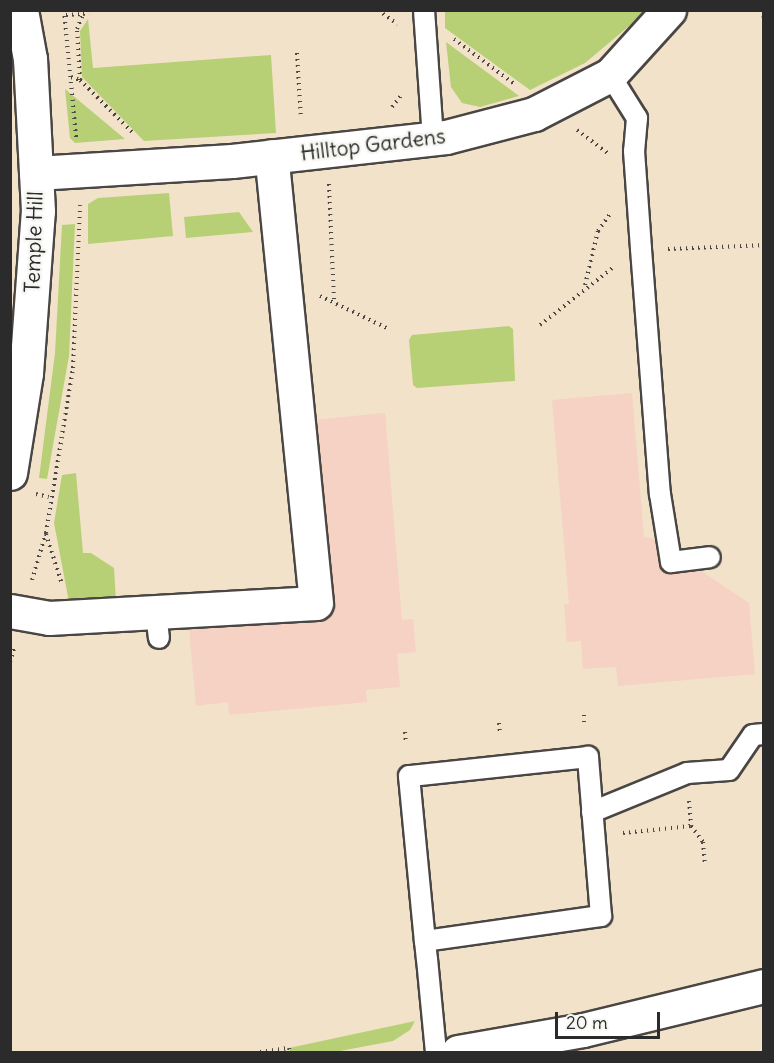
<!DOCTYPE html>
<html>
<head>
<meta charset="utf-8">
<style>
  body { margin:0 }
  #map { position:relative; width:774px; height:1063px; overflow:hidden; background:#f2e2c9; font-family:Delius,sans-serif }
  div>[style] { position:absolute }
  .built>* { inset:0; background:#f6d2c4 }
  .green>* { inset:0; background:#b8d075 }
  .path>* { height:4px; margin-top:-2px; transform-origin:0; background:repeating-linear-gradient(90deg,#494643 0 1.5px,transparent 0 6px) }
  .roads { filter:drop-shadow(2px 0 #494643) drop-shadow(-2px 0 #494643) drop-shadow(0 2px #494643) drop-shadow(0 -2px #494643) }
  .service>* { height:20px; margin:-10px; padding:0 10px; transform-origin:10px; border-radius:10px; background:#fff }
  .minor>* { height:33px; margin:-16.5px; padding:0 16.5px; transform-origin:16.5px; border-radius:16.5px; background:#fff }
  .tertiary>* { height:33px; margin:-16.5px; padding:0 16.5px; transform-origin:16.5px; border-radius:16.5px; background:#fff }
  span { translate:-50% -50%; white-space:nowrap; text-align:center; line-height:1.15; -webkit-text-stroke:5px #f6f6f2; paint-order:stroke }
  .street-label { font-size:21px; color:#2b2b2b }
  .frame { position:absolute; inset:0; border:12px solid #2b2b2b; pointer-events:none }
  .scale { position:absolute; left:555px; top:1012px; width:105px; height:27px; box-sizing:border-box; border:3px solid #2b2b2b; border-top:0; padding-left:8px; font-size:18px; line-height:21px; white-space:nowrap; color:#2b2b2b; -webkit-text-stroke:4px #f6f6f2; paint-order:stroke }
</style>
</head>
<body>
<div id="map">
  <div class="built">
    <i style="clip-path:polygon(632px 393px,644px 537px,652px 538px,749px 603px,755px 674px,618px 686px,616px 667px,583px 669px,581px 641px,567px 642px,564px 605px,569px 604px,552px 400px)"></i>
    <i style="clip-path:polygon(385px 413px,402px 620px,413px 619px,416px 652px,397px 654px,400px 687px,366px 690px,367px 702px,336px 705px,229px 715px,228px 702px,196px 706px,189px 629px,324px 617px,311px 420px)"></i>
  </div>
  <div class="green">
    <i style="clip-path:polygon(445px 11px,647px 11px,585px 63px,530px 90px,445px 28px)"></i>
    <i style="clip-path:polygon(88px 19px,93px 68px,271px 55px,276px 133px,144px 141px,82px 77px,80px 31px)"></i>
    <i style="clip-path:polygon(446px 42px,519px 96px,480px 107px,462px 103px,451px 87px)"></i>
    <i style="clip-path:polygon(65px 89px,125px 139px,75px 143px,70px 138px)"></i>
    <i style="clip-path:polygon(169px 193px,173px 236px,88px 244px,88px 204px,98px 198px)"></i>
    <i style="clip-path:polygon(239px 212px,253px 232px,186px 238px,184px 217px)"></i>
    <i style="clip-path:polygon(75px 224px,69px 356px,47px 479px,39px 478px,55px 353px,62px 225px)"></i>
    <i style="clip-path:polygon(509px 326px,513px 329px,515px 381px,417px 388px,413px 385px,409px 340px,412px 335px)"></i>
    <i style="clip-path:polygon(76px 473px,83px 553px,91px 553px,114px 568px,116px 601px,69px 602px,54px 523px,62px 475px)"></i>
    <i style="clip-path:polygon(415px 1021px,410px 1030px,393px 1041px,335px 1052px,290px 1052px,289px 1048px)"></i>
  </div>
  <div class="path">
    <i style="left:64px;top:10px;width:129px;rotate:84.6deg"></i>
    <i style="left:378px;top:10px;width:24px;rotate:36deg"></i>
    <i style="left:763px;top:10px;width:10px;rotate:84deg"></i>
    <i style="left:66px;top:15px;width:17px;rotate:-3deg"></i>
    <i style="left:454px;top:39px;width:74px;rotate:36.7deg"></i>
    <i style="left:297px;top:53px;width:65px;rotate:86.5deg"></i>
    <i style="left:71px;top:77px;width:9px;rotate:18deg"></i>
    <i style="left:80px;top:80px;width:74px;rotate:45deg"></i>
    <i style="left:80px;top:80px;width:51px;rotate:-93.4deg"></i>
    <i style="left:77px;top:29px;width:16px;rotate:-68deg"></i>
    <i style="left:83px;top:14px;width:6px;rotate:-9deg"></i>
    <i style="left:392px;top:107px;width:16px;rotate:-52deg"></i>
    <i style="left:577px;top:130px;width:38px;rotate:37deg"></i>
    <i style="left:329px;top:184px;width:116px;rotate:87.5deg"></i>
    <i style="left:668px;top:249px;width:96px;rotate:-2.4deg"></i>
    <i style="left:585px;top:285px;width:56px;rotate:-76.5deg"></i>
    <i style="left:598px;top:231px;width:21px;rotate:-55deg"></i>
    <i style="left:320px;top:296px;width:76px;rotate:25.6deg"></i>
    <i style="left:540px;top:325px;width:95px;rotate:-38.2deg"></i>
    <i style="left:36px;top:494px;width:13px;rotate:13deg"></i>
    <i style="left:46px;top:534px;width:52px;rotate:72.3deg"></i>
    <i style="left:32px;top:580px;width:49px;rotate:-73.4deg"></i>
    <i style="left:46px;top:533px;width:167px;rotate:-80.7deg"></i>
    <i style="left:73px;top:368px;width:163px;rotate:-87.5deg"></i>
    <i style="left:10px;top:662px;width:17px;rotate:-73deg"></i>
    <i style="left:584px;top:715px;width:10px;rotate:90deg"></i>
    <i style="left:499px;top:723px;width:10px;rotate:84deg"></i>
    <i style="left:405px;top:732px;width:11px;rotate:85deg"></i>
    <i style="left:689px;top:801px;width:25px;rotate:85deg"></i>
    <i style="left:691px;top:826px;width:20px;rotate:53deg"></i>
    <i style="left:703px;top:842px;width:24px;rotate:85deg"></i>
    <i style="left:623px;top:833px;width:68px;rotate:-5.9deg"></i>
    <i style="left:260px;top:1052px;width:29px;rotate:-8deg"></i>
    <i style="left:289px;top:1048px;width:4px;rotate:76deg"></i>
  </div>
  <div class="roads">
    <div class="service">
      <i style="left:424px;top:10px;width:130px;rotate:86deg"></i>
      <i style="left:610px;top:75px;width:51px;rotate:57.9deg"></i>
      <i style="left:637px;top:118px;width:33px;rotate:95deg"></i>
      <i style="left:634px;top:151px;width:98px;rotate:85.9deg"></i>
      <i style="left:641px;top:249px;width:246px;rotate:85.6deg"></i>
      <i style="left:660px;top:494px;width:69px;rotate:80.8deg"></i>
      <i style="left:671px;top:562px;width:39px;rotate:-7deg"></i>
      <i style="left:156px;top:614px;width:24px;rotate:83deg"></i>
      <i style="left:592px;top:812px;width:103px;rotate:-22.3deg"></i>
      <i style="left:687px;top:773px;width:42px;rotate:-4.1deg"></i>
      <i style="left:729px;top:770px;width:42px;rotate:-55.6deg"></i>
      <i style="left:753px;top:735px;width:11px;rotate:-5deg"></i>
      <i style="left:425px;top:941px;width:178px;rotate:-8.1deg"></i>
      <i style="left:601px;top:916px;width:160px;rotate:-94.7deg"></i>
      <i style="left:588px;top:757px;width:180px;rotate:173.9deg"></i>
      <i style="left:409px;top:776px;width:166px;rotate:84.5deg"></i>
      <i style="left:425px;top:941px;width:18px;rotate:84deg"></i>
      <i style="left:427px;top:959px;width:93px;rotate:84.5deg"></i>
    </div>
    <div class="minor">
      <i style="left:36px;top:173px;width:196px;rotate:-3.5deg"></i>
      <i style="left:232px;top:161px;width:215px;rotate:-6.4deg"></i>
      <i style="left:446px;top:137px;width:91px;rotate:-14.6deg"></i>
      <i style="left:534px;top:114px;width:85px;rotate:-27.2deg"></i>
      <i style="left:610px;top:75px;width:88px;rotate:-47.8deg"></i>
      <i style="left:10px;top:611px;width:40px;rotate:10deg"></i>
      <i style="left:49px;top:618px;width:267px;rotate:-3.2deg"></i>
      <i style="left:316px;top:603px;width:449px;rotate:-95.7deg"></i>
    </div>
    <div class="tertiary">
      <i style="left:10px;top:473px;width:101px;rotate:-80.9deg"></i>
      <i style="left:26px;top:373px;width:162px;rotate:-85.8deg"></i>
      <i style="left:38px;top:211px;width:152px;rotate:-93deg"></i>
      <i style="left:30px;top:59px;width:50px;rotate:-100.4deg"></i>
      <i style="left:458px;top:1052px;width:127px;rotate:-10deg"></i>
      <i style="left:583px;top:1030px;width:186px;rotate:-13.7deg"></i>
    </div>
  </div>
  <div class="street-label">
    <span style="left:373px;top:145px;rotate:-7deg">Hilltop Gardens</span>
    <span style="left:34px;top:242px;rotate:-88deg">Temple Hill</span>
  </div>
  <div class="frame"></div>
  <div class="scale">20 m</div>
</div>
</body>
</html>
